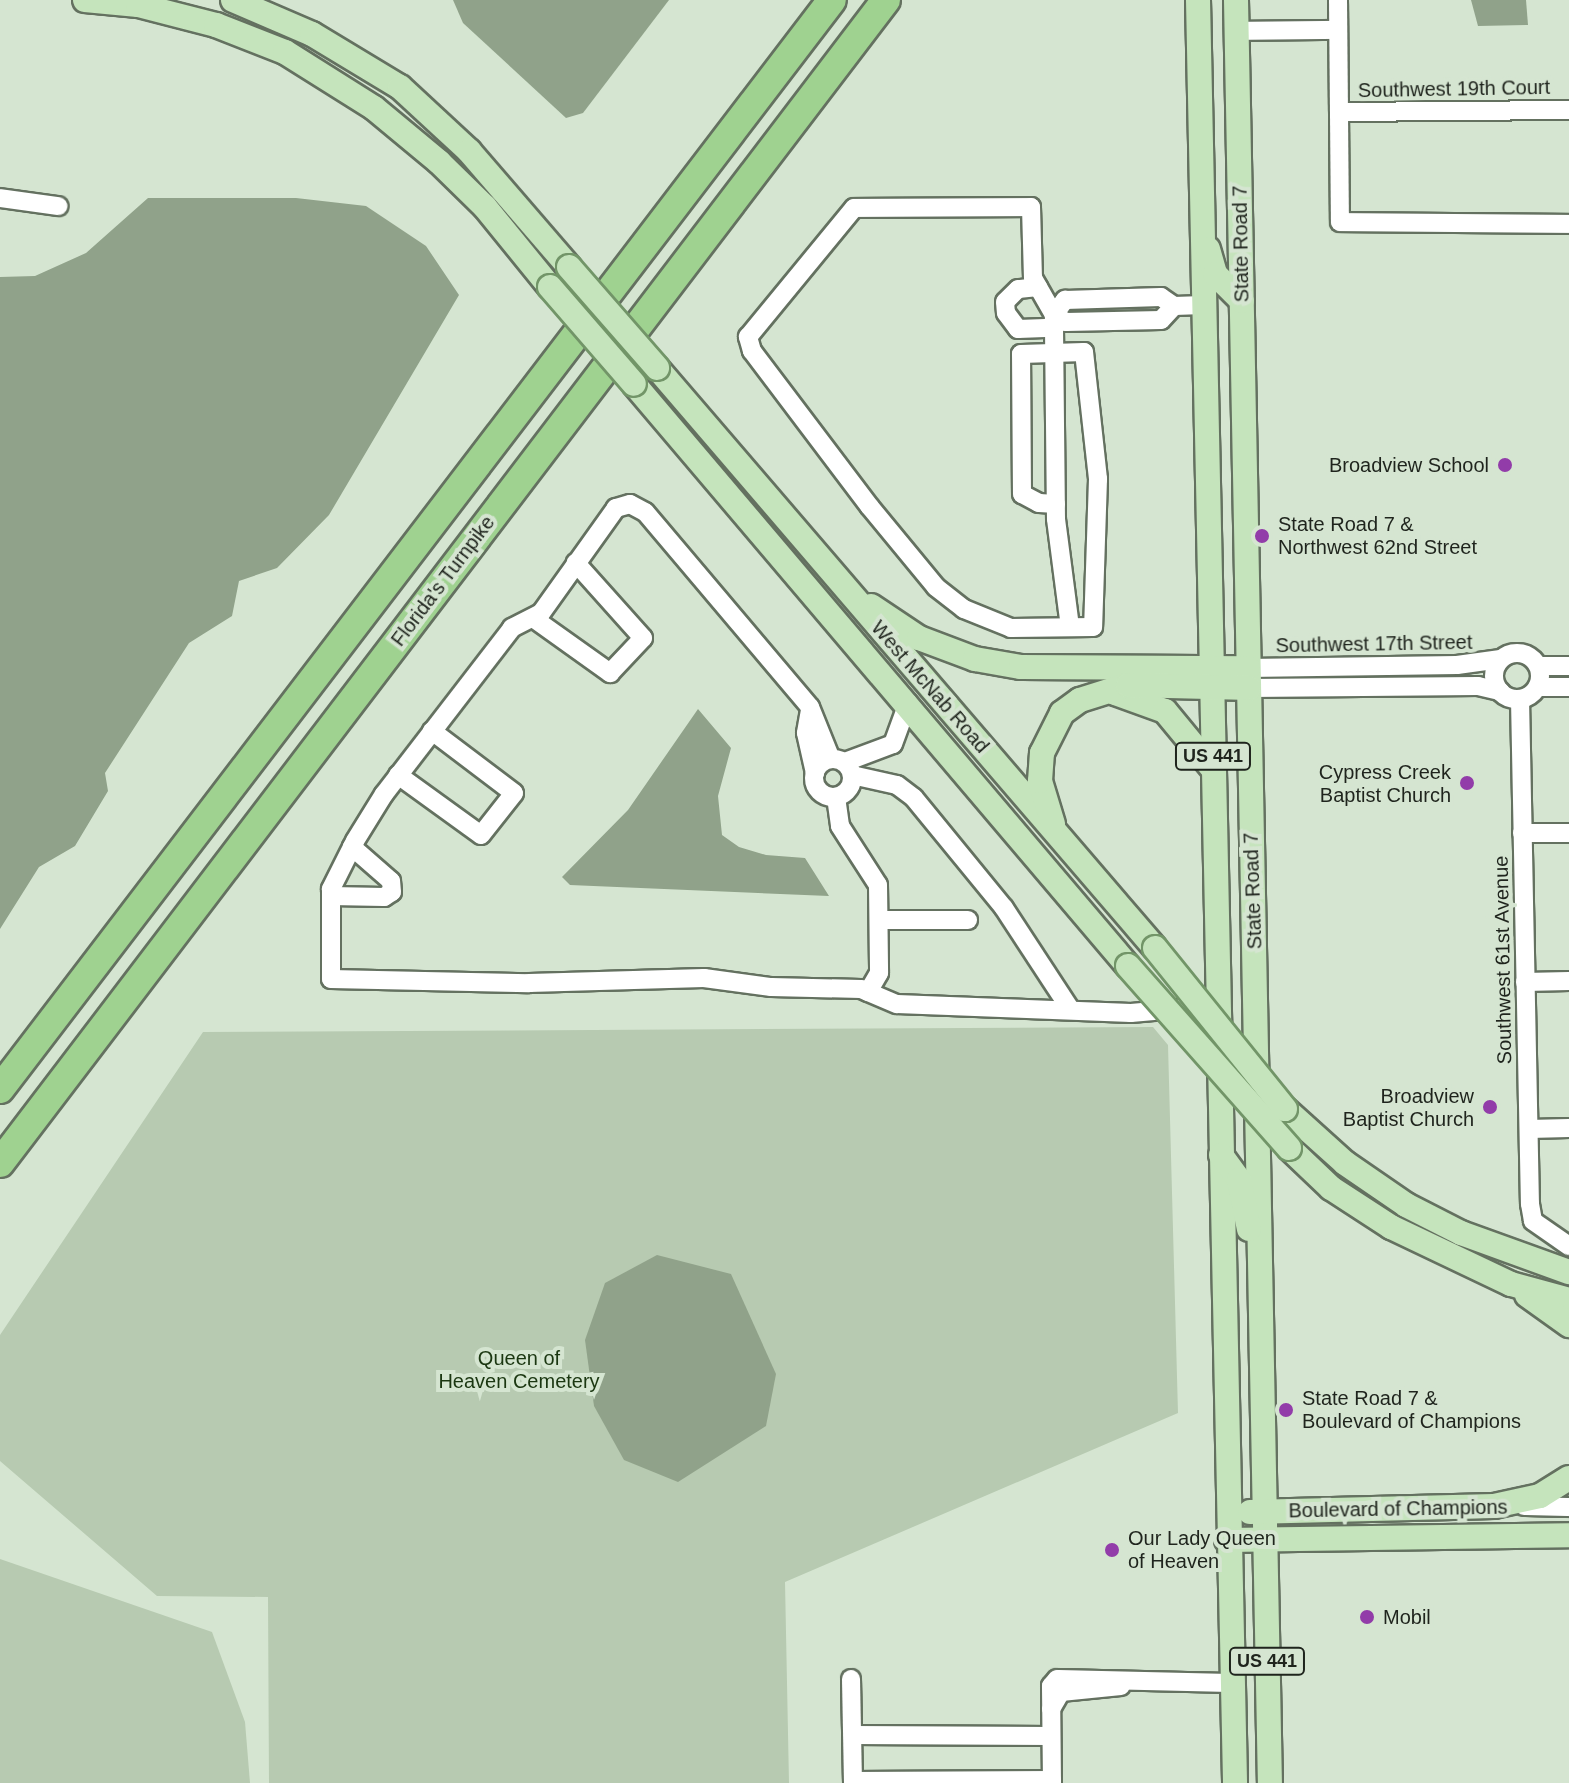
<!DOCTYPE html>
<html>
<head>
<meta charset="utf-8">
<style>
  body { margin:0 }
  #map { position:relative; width:1569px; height:1783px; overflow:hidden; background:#d5e5d1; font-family:Helvetica,sans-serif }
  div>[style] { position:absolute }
  .green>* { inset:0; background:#b7cab1 }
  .water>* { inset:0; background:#90a28a }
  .roads { filter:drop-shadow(2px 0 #647160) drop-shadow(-2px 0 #647160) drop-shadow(0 2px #647160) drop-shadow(0 -2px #647160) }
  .minor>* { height:18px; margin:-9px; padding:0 9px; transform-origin:9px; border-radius:9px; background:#fff }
  .minor>.ring { margin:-9px; padding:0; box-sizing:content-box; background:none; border:18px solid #fff; border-radius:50% }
  .major>* { height:24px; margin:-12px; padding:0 12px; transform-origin:12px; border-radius:12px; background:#c5e4bc }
  .highway>* { height:28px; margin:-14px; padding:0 14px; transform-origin:14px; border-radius:14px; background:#9fd290 }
  .bridges { filter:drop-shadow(2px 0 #729568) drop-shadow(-2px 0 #729568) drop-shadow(0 2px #729568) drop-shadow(0 -2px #729568) }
  .major-bridge>* { height:24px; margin:-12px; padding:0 12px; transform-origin:12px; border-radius:12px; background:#c5e4bc }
  .dots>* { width:22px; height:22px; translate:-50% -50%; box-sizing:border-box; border:4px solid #d5e5d1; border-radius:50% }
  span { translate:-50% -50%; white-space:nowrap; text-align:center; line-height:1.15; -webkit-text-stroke:8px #d5e5d1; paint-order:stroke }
  .shield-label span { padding:2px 6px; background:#d5e5d1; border:2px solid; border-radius:6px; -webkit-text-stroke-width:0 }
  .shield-label { font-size:18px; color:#1f241d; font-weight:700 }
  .street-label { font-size:20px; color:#1f241d }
  .poi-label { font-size:20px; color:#1f241d }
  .right { translate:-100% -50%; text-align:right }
  .left { translate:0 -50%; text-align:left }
  .park-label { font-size:20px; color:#1b3711 }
</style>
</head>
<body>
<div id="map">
  <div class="green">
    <i style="clip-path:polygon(1153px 1027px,1168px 1045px,1178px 1413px,785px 1582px,789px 1783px,269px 1783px,268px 1597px,157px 1596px,0 1461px,0 1335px,203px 1032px)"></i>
    <i style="clip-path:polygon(0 1559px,212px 1632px,245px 1722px,250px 1783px,0 1783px)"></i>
  </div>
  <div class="water">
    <i style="clip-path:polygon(453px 0,669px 0,583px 113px,566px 118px,463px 23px)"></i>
    <i style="clip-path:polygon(1471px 0,1526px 0,1528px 25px,1478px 26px)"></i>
    <i style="clip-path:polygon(148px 198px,296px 198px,366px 206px,426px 246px,459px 295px,329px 515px,277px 568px,239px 581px,232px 616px,189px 643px,105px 773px,108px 791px,75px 846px,39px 867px,0 929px,0 277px,35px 276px,86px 253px)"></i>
    <i style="clip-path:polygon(698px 709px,731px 748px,718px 796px,722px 835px,739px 847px,766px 855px,805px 858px,829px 896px,570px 885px,562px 877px,628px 810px)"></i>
    <i style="clip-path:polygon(657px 1255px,731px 1274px,776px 1374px,766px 1426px,678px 1482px,624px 1460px,594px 1406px,585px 1340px,605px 1283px)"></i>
  </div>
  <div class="roads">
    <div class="minor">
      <i style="left:1338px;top:0;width:222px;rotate:89.5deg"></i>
      <i style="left:1340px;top:222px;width:229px;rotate:0.5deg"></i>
      <i style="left:1236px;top:31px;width:102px;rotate:-0.6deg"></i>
      <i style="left:1339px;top:112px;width:230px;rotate:-0.5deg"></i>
      <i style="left:0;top:198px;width:59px;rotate:7.9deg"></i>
      <i style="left:1038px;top:287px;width:20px;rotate:174deg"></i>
      <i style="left:1018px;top:289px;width:18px;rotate:135deg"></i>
      <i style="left:1005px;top:302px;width:11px;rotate:85deg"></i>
      <i style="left:1006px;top:313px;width:20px;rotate:53deg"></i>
      <i style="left:1018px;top:329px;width:34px;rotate:-2deg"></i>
      <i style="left:1056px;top:504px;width:17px;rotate:-177deg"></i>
      <i style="left:1039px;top:503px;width:19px;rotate:-152deg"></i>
      <i style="left:1022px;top:494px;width:140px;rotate:-90.4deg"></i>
      <i style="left:1021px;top:354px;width:63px;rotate:-1.8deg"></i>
      <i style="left:1084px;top:352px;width:128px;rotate:83.7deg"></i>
      <i style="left:1098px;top:479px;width:148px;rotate:91.9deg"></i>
      <i style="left:1093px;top:627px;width:82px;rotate:179.3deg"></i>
      <i style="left:1011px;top:628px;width:51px;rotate:-158deg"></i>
      <i style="left:964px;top:609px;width:36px;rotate:-142deg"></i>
      <i style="left:936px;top:587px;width:104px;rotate:-129.5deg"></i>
      <i style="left:870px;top:507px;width:196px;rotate:-127.1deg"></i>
      <i style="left:752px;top:351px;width:15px;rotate:-106deg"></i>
      <i style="left:748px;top:337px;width:167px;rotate:-50.6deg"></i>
      <i style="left:854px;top:208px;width:177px;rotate:-0.3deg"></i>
      <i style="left:1031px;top:207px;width:71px;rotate:88.4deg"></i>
      <i style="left:1033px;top:278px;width:43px;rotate:60.4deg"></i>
      <i style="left:1054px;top:315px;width:14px;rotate:30deg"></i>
      <i style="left:1066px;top:322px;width:95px;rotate:-1.2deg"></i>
      <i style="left:1161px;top:320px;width:19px;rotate:-47deg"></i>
      <i style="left:533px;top:618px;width:95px;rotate:35.5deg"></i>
      <i style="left:610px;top:673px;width:48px;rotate:-46.7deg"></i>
      <i style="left:643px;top:638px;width:101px;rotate:-131.8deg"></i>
      <i style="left:1070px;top:627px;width:109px;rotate:-97.4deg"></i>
      <i style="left:1056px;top:519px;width:204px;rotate:-90.6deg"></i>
      <i style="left:1054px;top:315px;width:19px;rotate:-54deg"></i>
      <i style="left:1065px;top:300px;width:96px;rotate:-1.8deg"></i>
      <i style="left:1161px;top:297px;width:16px;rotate:35deg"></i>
      <i style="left:1174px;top:306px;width:29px;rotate:-2deg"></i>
      <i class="ring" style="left:1494px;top:653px;width:28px;height:28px"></i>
      <i style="left:1539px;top:666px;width:30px"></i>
      <i style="left:1248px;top:668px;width:209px;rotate:-0.8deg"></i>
      <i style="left:1457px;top:665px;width:44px;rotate:-7.8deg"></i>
      <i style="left:1538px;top:687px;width:31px"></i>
      <i style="left:1249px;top:688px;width:229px;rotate:-0.5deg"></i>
      <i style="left:1478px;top:686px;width:23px;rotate:13deg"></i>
      <i style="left:1520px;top:699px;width:505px;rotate:88.87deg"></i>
      <i style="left:1530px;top:1204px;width:17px;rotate:80deg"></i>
      <i style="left:1533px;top:1221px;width:44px;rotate:34.8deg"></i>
      <i style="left:810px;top:710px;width:23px;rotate:100deg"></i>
      <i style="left:806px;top:733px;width:41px;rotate:77.3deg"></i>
      <i style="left:831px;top:759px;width:56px;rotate:-112deg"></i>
      <i style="left:810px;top:707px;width:255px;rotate:-130.2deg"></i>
      <i style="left:645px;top:512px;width:17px;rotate:-152deg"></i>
      <i style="left:630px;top:504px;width:15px;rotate:164deg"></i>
      <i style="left:616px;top:508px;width:129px;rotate:125.5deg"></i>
      <i style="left:541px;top:613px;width:33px;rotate:153deg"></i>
      <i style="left:512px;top:628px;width:210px;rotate:127.6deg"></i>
      <i style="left:384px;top:794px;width:55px;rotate:121.7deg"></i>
      <i style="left:355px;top:841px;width:54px;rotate:116.6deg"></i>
      <i style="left:331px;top:889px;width:90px;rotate:90deg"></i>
      <i style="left:331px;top:979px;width:198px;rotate:1.2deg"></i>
      <i style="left:529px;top:983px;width:175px;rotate:-1.6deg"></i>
      <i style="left:704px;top:978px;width:68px;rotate:7.7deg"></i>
      <i style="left:771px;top:987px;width:90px;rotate:1.3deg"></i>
      <i style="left:861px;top:989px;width:39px;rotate:23deg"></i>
      <i style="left:897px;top:1004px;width:234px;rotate:2.2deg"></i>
      <i style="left:1131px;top:1013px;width:80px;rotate:-5deg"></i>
      <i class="ring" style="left:814px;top:759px;width:20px;height:20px"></i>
      <i style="left:845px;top:762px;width:51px;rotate:-20.6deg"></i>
      <i style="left:893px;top:744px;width:44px;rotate:-69.9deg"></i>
      <i style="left:398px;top:775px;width:102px;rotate:35.9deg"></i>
      <i style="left:481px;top:835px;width:53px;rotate:-51.8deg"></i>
      <i style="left:514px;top:793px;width:103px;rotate:-142.9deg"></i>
      <i style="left:852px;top:775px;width:46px;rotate:12.5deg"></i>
      <i style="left:897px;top:785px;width:21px;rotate:37deg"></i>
      <i style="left:914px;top:798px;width:142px;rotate:50.7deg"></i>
      <i style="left:1004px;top:908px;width:121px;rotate:56.8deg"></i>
      <i style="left:836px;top:797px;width:29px;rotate:82deg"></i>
      <i style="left:840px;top:826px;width:70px;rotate:57.2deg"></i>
      <i style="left:878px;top:885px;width:88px;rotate:89.3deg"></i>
      <i style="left:879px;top:973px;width:22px;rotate:120deg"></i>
      <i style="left:1522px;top:833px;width:47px"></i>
      <i style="left:331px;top:896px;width:53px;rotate:1.1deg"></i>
      <i style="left:384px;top:897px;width:9px;rotate:-32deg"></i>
      <i style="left:392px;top:892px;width:11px;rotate:-95deg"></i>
      <i style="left:391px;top:881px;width:52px;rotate:-138.9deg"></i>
      <i style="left:879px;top:920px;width:89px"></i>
      <i style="left:1525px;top:982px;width:44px;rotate:-1.3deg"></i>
      <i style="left:1529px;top:1129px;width:40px;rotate:-1.4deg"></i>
      <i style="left:1524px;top:1506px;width:45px;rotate:1.3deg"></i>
      <i style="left:851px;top:1679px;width:104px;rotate:88.9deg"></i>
      <i style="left:1051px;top:1709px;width:20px;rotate:-60deg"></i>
      <i style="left:1061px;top:1692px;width:60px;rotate:-5.7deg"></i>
      <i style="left:853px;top:1735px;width:198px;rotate:0.3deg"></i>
      <i style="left:853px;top:1781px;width:199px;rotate:-0.3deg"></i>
      <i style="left:1052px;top:1783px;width:97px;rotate:-90.6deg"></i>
      <i style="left:1051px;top:1686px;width:9px;rotate:-49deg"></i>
      <i style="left:1057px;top:1679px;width:175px;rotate:1.3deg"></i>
    </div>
    <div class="major">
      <i style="left:85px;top:0;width:53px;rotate:5.4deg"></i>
      <i style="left:138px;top:5px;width:81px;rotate:14.4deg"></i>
      <i style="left:216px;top:25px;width:74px;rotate:21.4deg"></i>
      <i style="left:285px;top:52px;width:105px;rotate:32.2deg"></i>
      <i style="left:374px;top:108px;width:85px;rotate:39.7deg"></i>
      <i style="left:439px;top:162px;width:64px;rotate:44.4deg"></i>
      <i style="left:485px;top:207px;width:103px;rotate:50.9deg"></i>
      <i style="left:233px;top:0;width:86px;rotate:23.3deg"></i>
      <i style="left:312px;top:34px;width:103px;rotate:31.1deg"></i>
      <i style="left:400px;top:87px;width:94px;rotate:42.8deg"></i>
      <i style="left:469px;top:151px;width:153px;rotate:49.2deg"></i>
      <i style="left:1198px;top:0;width:1783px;rotate:88.81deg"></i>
      <i style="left:1236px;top:0;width:1783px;rotate:88.91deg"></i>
      <i style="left:1208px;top:249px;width:26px;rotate:74deg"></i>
      <i style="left:1215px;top:274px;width:38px;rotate:45deg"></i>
      <i style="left:657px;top:368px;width:764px;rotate:49.35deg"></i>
      <i style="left:634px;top:384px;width:763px;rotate:49.68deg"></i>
      <i style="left:871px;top:606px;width:58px;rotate:33.7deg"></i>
      <i style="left:919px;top:638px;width:60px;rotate:20.6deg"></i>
      <i style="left:975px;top:659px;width:47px;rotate:9.9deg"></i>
      <i style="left:1021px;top:667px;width:227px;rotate:0.3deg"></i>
      <i style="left:1115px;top:693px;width:53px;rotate:19.8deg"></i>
      <i style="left:1165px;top:711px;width:75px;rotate:50.4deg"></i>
      <i style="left:1053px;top:824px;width:45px;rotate:-106.8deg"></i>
      <i style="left:1040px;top:781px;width:28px;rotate:-86deg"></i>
      <i style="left:1042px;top:753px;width:45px;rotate:-63.4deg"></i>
      <i style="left:1062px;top:713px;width:22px;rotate:-36deg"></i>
      <i style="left:1080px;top:700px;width:50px;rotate:-17.4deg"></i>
      <i style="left:1128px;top:685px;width:121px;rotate:1.4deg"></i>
      <i style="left:1285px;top:1109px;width:81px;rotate:42deg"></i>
      <i style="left:1345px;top:1163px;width:74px;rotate:34.5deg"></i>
      <i style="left:1406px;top:1205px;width:62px;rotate:27deg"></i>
      <i style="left:1461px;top:1233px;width:115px;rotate:19.9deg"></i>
      <i style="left:1289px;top:1148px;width:58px;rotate:43.6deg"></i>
      <i style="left:1331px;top:1188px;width:72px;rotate:33deg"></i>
      <i style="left:1391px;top:1227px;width:133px;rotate:25.4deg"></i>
      <i style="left:1511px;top:1284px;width:60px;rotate:15.4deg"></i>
      <i style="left:1221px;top:1155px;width:31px;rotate:54deg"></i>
      <i style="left:1239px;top:1180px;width:50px;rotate:78.5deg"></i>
      <i style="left:1527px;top:1295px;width:52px;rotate:35.5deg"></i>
      <i style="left:1250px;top:1512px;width:244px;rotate:-1.4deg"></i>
      <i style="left:1494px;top:1506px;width:47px;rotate:-12.3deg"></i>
      <i style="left:1540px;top:1496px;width:34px;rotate:-32deg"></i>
      <i style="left:1227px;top:1540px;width:342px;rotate:-0.8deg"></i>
    </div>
    <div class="highway">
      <i style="left:0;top:1089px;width:1370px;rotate:-52.62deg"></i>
      <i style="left:0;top:1163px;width:1462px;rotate:-52.7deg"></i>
    </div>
  </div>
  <div class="bridges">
    <div class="major-bridge">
      <i style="left:569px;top:267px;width:134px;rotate:48.9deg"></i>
      <i style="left:550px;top:287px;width:128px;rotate:49.1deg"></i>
      <i style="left:1155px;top:948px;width:207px;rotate:51.1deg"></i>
      <i style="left:1128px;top:966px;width:243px;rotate:48.5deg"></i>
    </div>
  </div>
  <div class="dots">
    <i style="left:1505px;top:465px;background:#923ca9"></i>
    <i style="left:1262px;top:536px;background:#923ca9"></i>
    <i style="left:1467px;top:783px;background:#923ca9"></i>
    <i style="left:1490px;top:1107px;background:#923ca9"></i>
    <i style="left:1286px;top:1410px;background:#923ca9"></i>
    <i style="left:1112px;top:1550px;background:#923ca9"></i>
    <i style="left:1367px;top:1617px;background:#923ca9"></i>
  </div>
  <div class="shield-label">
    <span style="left:1213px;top:756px">US 441</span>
    <span style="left:1267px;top:1661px">US 441</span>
  </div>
  <div class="street-label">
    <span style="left:1454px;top:89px;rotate:-1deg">Southwest 19th Court</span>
    <span style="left:1241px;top:244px;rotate:-91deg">State Road 7</span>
    <span style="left:443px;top:581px;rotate:-53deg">Florida's Turnpike</span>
    <span style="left:1374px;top:644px;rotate:-1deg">Southwest 17th Street</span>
    <span style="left:930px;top:687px;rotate:49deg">West McNab Road</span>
    <span style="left:1253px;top:891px;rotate:-92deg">State Road 7</span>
    <span style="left:1503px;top:960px;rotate:-91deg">Southwest 61st Avenue</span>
    <span style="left:1398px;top:1509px;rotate:-1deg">Boulevard of Champions</span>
  </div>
  <div class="poi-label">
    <span class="right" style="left:1489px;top:465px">Broadview School</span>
    <span class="left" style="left:1278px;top:536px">State Road 7 &amp;<br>Northwest 62nd Street</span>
    <span class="right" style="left:1451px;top:784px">Cypress Creek<br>Baptist Church</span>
    <span class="right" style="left:1474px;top:1108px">Broadview<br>Baptist Church</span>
    <span class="left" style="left:1302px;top:1410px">State Road 7 &amp;<br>Boulevard of Champions</span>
    <span class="left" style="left:1128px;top:1550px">Our Lady Queen<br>of Heaven</span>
    <span class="left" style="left:1383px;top:1617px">Mobil</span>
  </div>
  <div class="park-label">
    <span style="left:519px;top:1370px">Queen of<br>Heaven Cemetery</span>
  </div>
</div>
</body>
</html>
